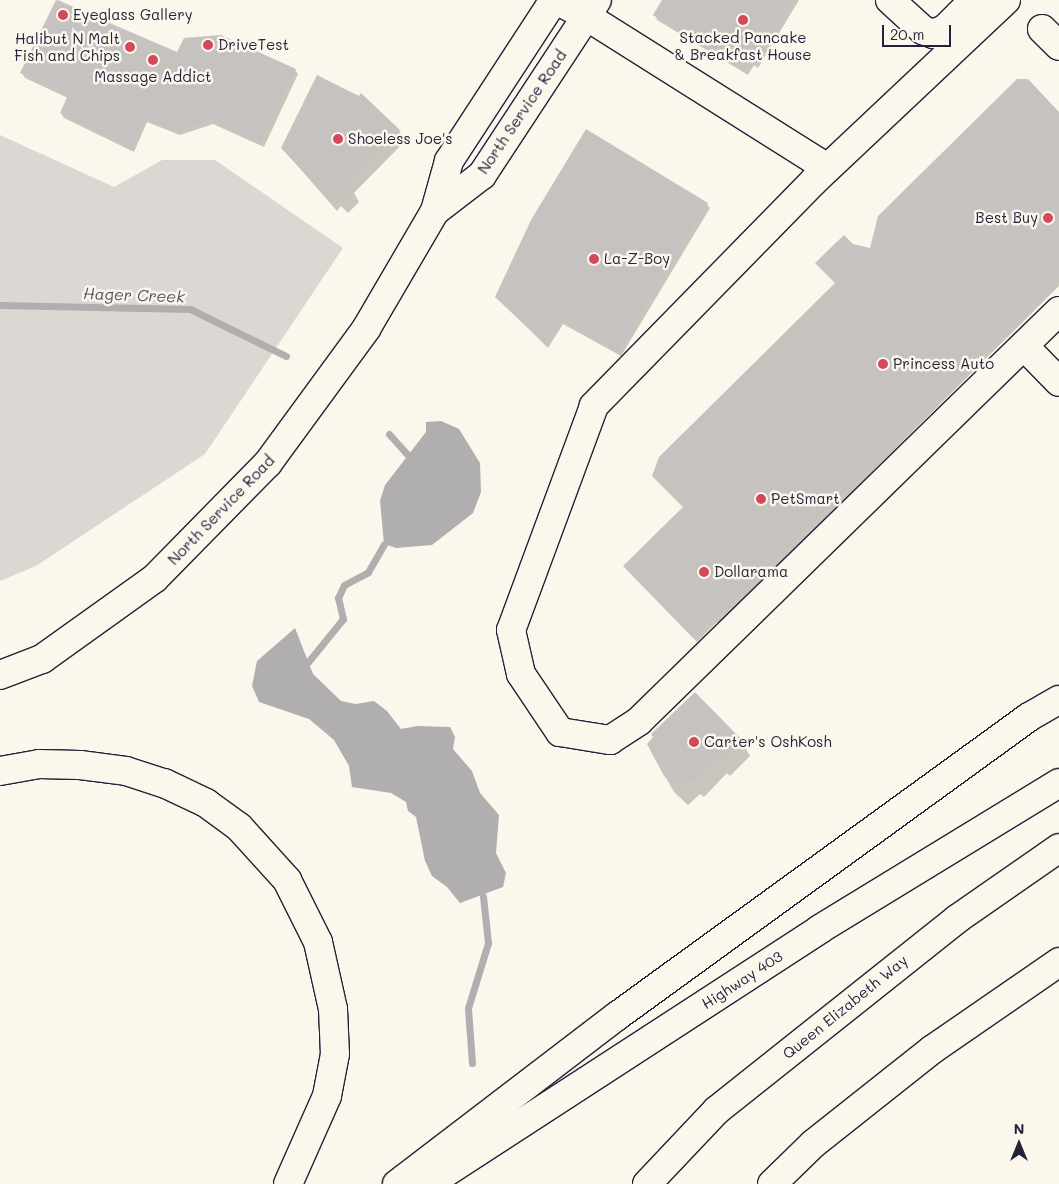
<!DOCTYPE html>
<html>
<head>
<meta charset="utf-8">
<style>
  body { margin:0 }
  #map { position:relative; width:1059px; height:1184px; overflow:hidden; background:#fbf7ec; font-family:Mali,sans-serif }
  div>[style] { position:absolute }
  .green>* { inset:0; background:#dbd8d3 }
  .water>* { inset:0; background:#b1aeb0 }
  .shadow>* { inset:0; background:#0003 }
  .stream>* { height:7px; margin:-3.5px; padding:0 3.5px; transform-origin:3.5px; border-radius:3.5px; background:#b1aeb0 }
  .building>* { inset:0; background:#c6c2c0 }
  .roads { filter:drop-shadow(1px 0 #22223b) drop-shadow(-1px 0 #22223b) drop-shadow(0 1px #22223b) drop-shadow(0 -1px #22223b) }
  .minor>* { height:28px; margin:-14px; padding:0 14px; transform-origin:14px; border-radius:14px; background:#fbf7ec }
  .highway>* { height:28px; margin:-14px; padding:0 14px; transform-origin:14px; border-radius:14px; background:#fbf7ec }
  .dots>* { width:14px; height:14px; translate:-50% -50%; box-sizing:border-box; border:2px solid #fbf7ec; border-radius:50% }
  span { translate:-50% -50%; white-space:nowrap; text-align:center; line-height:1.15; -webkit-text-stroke:5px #fbf7ec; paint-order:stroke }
  .poi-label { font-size:15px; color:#22223b }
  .left { translate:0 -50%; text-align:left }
  .right { translate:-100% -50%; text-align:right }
  .street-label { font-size:15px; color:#22223b }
  .water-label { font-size:16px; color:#545364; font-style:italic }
  .north { position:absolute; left:994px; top:1119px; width:50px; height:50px; -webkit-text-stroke:4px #fbf7ec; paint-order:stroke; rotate:0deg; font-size:14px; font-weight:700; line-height:20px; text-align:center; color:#22223b }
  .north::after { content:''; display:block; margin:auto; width:18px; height:22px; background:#22223b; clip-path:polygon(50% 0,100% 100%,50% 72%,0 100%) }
  .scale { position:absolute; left:882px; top:25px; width:69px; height:22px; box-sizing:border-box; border:2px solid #22223b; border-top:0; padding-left:6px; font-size:15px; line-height:18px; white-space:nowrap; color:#22223b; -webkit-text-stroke:4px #fbf7ec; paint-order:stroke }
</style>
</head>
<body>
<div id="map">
  <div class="green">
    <i style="clip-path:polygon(0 135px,114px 187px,162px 160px,215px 160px,343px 248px,205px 454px,36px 566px,0 581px)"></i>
  </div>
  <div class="water">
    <i style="clip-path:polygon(441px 421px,459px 429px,480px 463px,481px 492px,473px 513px,432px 545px,396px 548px,384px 544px,380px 501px,385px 485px,426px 432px,426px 422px)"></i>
    <i style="clip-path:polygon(295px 628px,313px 674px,341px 701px,356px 704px,374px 701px,387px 711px,401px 729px,417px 726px,450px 727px,455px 737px,453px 749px,472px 771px,480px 793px,499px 815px,496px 853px,506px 873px,503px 887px,460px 903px,447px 887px,432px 876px,425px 861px,416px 817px,408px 811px,406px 802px,391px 793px,352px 787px,349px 766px,334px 740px,309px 719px,259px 702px,252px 686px,257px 661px)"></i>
  </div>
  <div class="shadow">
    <i style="clip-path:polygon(58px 0,178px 54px,295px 70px,298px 74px,264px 147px,213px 124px,180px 135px,147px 122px,134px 152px,64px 118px,61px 113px,68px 98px,25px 78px,22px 73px)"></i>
    <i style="clip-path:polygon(664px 0,799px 0,758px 68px,754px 65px,748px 75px,657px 20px,655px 15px)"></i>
    <i style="clip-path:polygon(1059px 114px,1059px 286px,719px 624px,717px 622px,697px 642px,625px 567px,684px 508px,653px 476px,836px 284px,817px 263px,853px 245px,870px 250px)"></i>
    <i style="clip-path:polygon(399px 130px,405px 141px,354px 193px,359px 202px,348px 213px,341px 206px,337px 211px,282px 148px)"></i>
    <i style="clip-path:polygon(707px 204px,710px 208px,621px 356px,563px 324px,548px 348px,497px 297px)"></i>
    <i style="clip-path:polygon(741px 740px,750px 756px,730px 776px,727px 773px,704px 797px,700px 794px,688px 805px,674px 792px,665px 776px)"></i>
  </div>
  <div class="stream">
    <i style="left:0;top:305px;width:190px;rotate:1.2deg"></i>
    <i style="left:190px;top:309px;width:107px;rotate:26.1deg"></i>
    <i style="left:389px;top:434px;width:27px;rotate:48deg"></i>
    <i style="left:308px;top:662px;width:55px;rotate:-50.9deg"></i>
    <i style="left:343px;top:619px;width:22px;rotate:-103deg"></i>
    <i style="left:338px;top:598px;width:14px;rotate:-65deg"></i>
    <i style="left:344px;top:585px;width:27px;rotate:-28deg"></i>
    <i style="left:368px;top:572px;width:32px;rotate:-60deg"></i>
    <i style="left:472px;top:1063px;width:55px;rotate:-94.2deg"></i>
    <i style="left:468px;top:1008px;width:68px;rotate:-72.9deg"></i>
    <i style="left:488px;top:943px;width:47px;rotate:-96.1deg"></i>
  </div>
  <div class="building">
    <i style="clip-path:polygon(56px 0,177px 52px,184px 38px,221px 35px,296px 69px,261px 143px,209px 119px,177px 130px,145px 118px,131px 148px,60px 113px,68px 95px,20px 73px)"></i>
    <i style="clip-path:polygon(662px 0,793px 0,755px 64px,751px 61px,745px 70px,653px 15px)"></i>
    <i style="clip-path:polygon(317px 75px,359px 96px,361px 93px,400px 130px,347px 184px,354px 190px,342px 203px,335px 197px,331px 201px,281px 148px)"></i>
    <i style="clip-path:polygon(1017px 79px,1028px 79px,1059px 112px,1059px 279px,715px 620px,713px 618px,693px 638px,623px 566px,683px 507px,652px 476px,659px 457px,835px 283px,815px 263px,844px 235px,853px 244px,870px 248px,878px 216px)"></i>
    <i style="clip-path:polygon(586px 129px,708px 203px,619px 352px,561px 319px,545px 344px,495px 297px,531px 220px)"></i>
    <i style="clip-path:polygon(695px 692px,742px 740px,721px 761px,717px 758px,695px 782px,691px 779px,678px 790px,664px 776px,647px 744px,653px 737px,651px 734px)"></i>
  </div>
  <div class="roads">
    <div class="minor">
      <i style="left:556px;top:0;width:34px;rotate:28deg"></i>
      <i style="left:586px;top:16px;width:285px;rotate:32.2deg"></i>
      <i style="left:890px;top:0;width:45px;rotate:42.3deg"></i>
      <i style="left:923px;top:30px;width:11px;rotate:22deg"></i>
      <i style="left:933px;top:34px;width:13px;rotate:-23deg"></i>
      <i style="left:945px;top:29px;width:41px;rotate:-45deg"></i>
      <i style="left:1006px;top:0;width:264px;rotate:136.7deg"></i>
      <i style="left:814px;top:181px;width:315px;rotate:134.4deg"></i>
      <i style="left:594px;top:406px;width:239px;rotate:110.3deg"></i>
      <i style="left:511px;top:630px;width:45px;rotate:77.2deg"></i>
      <i style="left:521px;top:674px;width:70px;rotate:56.1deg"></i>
      <i style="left:560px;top:732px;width:51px;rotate:9.1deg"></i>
      <i style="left:610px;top:740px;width:35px;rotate:-33deg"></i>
      <i style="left:639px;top:721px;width:587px;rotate:-44.31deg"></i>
      <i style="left:1042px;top:29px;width:24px;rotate:45deg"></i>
      <i style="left:435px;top:211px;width:59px;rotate:-37.5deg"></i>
      <i style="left:482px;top:175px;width:209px;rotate:-56.7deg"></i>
      <i style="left:1024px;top:346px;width:50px;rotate:45.8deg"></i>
      <i style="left:0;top:675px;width:45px;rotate:-20.9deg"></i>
      <i style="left:42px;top:659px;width:139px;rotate:-35.6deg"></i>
      <i style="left:155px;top:578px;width:161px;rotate:-45.5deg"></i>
      <i style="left:268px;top:463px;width:166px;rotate:-53.8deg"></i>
      <i style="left:366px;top:329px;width:137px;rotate:-59.7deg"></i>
      <i style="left:435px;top:211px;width:52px;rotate:-74.4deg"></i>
      <i style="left:449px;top:161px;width:192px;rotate:-56.9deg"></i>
    </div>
    <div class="highway">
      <i style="left:0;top:771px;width:40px;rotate:-10deg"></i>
      <i style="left:39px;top:764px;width:41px;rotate:1.4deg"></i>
      <i style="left:80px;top:765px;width:46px;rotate:7.4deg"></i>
      <i style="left:126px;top:771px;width:40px;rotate:18deg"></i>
      <i style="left:164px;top:783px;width:47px;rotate:25.5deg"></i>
      <i style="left:206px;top:803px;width:41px;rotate:36deg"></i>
      <i style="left:239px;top:827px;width:72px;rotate:47.8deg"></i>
      <i style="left:287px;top:880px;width:69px;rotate:63.4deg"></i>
      <i style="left:318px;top:942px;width:69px;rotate:77.4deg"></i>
      <i style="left:333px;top:1009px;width:45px;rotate:87.5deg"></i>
      <i style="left:335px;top:1054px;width:43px;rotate:100.8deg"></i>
      <i style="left:327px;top:1096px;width:96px;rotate:113.9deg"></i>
      <i style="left:397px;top:1184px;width:277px;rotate:-37.4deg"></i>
      <i style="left:617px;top:1016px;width:509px;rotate:-35.97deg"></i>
      <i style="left:1029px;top:717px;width:34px;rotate:-30deg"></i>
      <i style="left:428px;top:1184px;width:468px;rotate:-33deg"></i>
      <i style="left:820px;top:929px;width:280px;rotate:-31.4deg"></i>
      <i style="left:647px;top:1184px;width:102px;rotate:-46.6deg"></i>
      <i style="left:717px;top:1110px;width:307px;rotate:-38.5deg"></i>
      <i style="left:957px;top:919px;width:124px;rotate:-34.8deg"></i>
      <i style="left:772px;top:1184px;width:57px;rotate:-44.3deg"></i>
      <i style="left:813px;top:1144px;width:153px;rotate:-38.4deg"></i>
      <i style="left:933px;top:1049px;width:153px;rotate:-34.6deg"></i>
    </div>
  </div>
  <div class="dots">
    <i style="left:63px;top:15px;background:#d1495b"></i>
    <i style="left:743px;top:20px;background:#d1495b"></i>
    <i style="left:208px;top:45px;background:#d1495b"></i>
    <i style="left:130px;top:47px;background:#d1495b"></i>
    <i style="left:153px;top:60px;background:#d1495b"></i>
    <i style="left:338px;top:139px;background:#d1495b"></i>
    <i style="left:1048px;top:218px;background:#d1495b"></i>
    <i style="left:594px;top:259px;background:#d1495b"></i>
    <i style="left:883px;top:364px;background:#d1495b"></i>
    <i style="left:761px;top:499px;background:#d1495b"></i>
    <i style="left:704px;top:572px;background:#d1495b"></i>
    <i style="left:694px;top:742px;background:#d1495b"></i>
  </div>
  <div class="poi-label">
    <span class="left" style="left:73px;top:15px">Eyeglass Gallery</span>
    <span style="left:743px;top:46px">Stacked Pancake<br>&amp; Breakfast House</span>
    <span class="right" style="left:120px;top:47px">Halibut N Malt<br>Fish and Chips</span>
    <span class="left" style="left:218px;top:45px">DriveTest</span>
    <span style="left:153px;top:77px">Massage Addict</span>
    <span class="left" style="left:348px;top:139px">Shoeless Joe's</span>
    <span class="right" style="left:1038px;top:218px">Best Buy</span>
    <span class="left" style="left:604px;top:259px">La-Z-Boy</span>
    <span class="left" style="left:893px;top:364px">Princess Auto</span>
    <span class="left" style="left:771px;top:499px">PetSmart</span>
    <span class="left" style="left:714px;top:572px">Dollarama</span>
    <span class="left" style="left:704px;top:742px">Carter's OshKosh</span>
  </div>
  <div class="street-label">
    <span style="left:522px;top:112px;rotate:-56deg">North Service Road</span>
    <span style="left:221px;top:510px;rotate:-46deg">North Service Road</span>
    <span style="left:742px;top:980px;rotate:-33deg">Highway 403</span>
    <span style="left:845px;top:1007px;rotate:-39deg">Queen Elizabeth Way</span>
  </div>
  <div class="water-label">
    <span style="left:134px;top:295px;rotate:2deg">Hager Creek</span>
  </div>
  <div class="north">N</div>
  <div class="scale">20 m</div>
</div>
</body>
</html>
